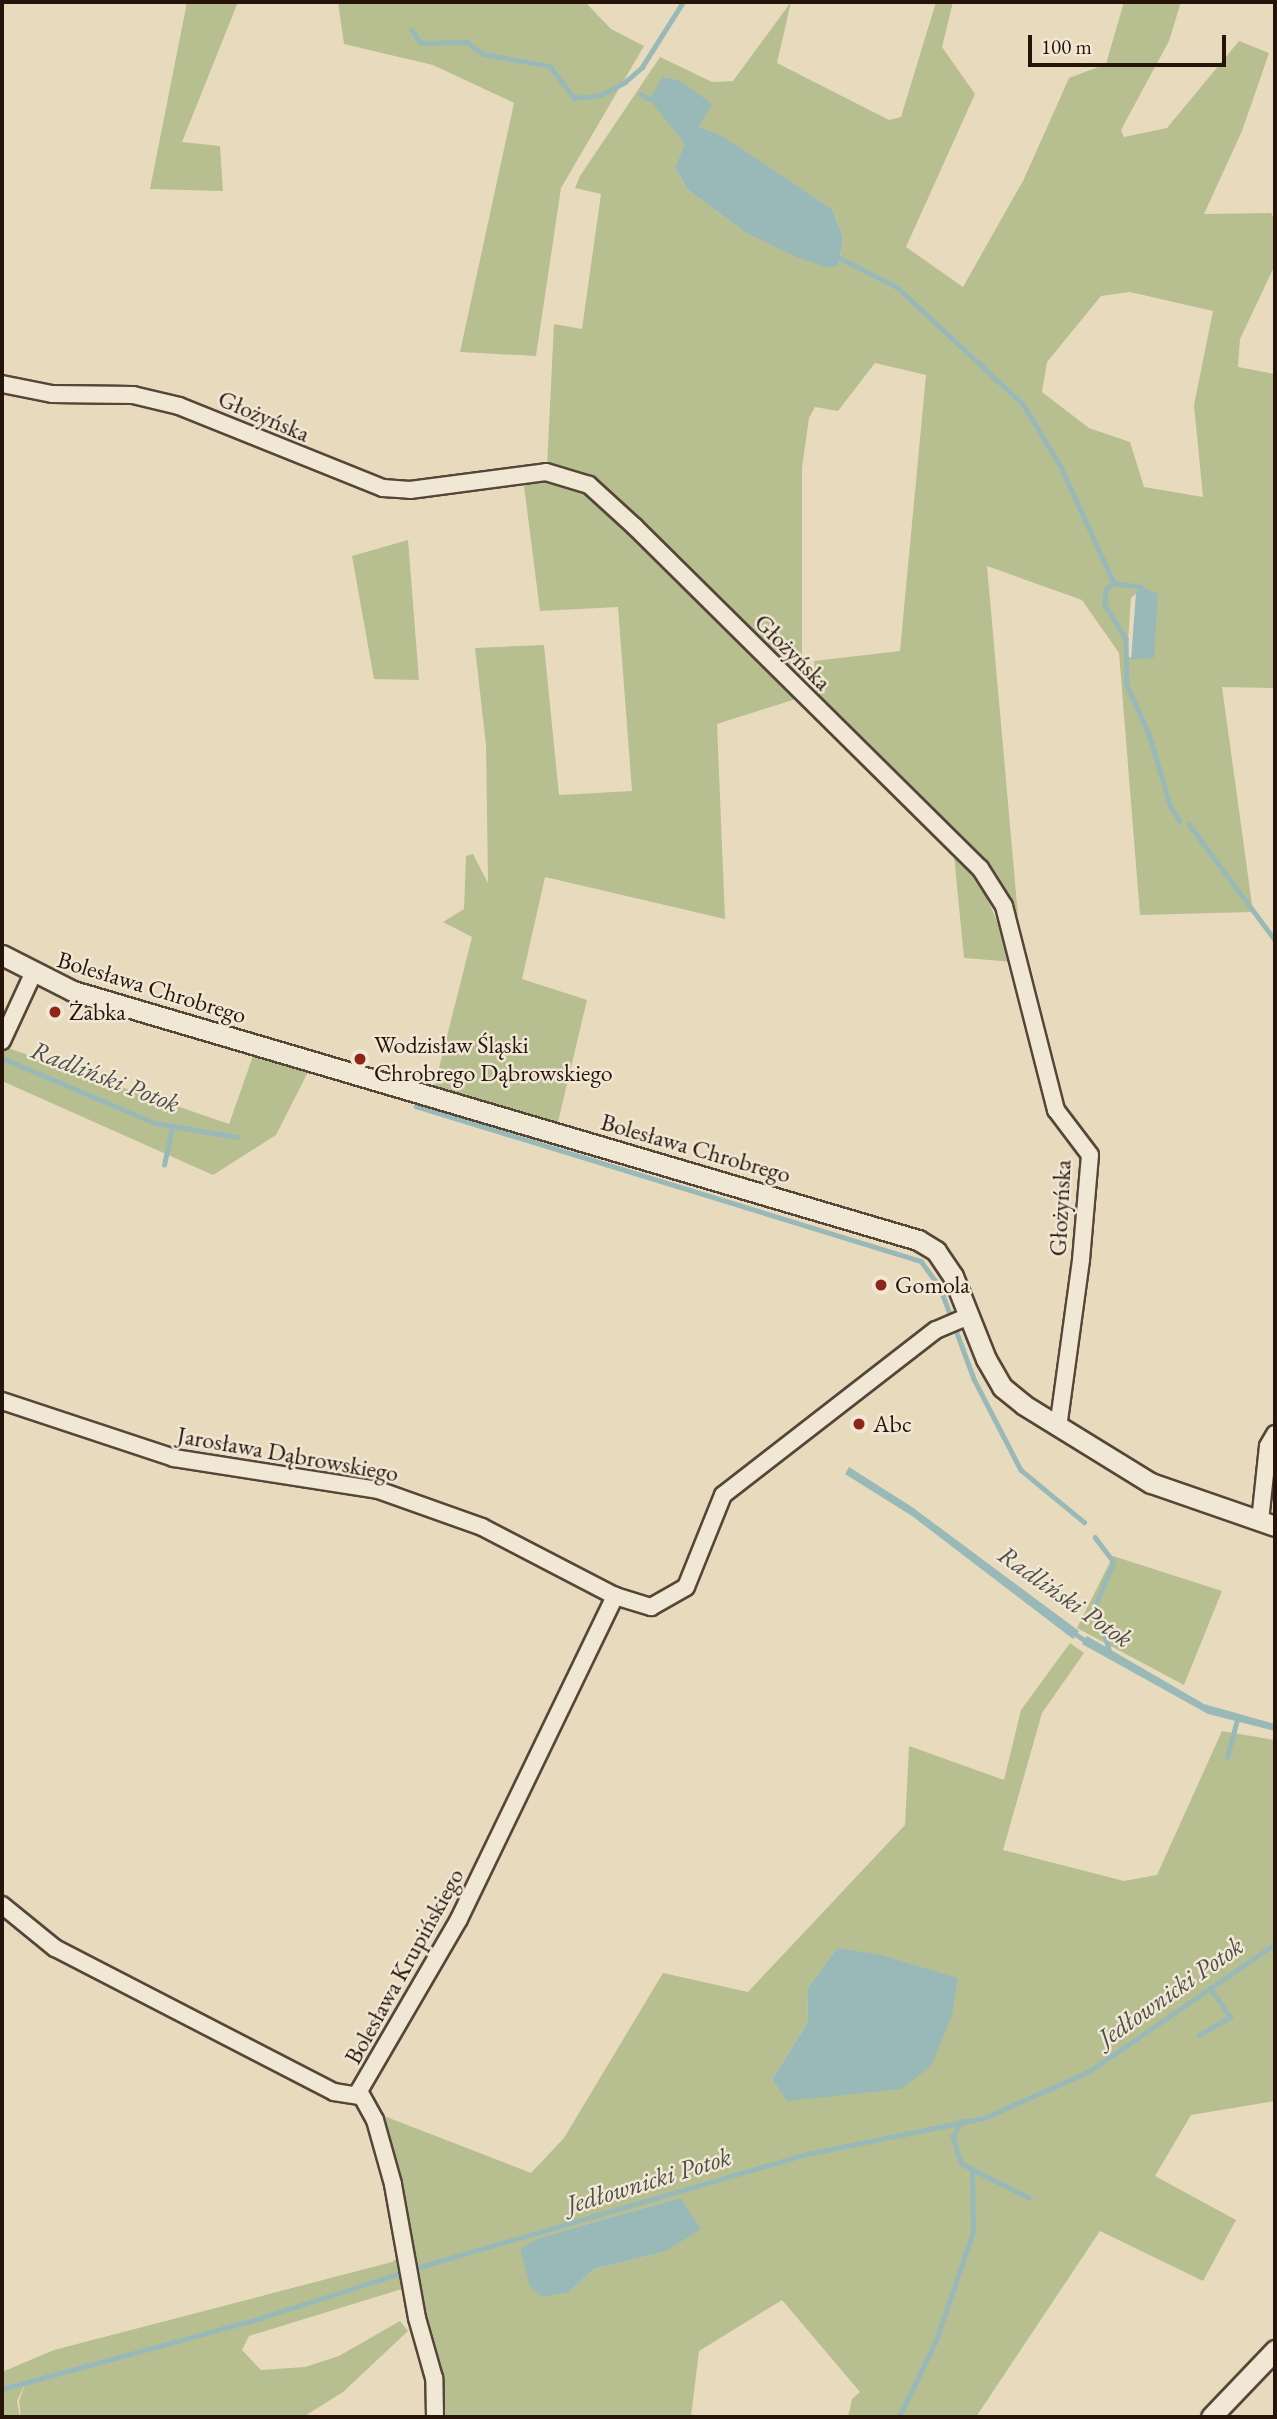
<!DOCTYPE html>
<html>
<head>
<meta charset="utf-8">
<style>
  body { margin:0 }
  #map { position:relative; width:1277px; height:2419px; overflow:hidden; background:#e8dabd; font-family:"EB Garamond",serif }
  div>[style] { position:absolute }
  .green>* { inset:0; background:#b7bf90 }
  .water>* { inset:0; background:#99b9b8 }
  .stream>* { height:4.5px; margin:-2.25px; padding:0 2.25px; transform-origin:2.25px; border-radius:2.25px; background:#99b9b8 }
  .roads { filter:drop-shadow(2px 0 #564638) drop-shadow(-2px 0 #564638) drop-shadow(0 2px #564638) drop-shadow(0 -2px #564638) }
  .minor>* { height:16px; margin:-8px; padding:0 8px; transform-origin:8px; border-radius:8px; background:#f0e7d4 }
  .tertiary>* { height:19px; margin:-9.5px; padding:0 9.5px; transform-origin:9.5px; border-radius:9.5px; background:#f0e7d4 }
  .dots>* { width:19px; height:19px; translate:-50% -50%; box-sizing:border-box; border:4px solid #f0e7d4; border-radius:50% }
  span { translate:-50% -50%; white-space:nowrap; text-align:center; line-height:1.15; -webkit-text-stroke:5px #f0e7d4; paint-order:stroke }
  .street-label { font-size:24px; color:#26140b }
  .poi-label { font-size:24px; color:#26140b }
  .left { translate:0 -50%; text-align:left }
  .water-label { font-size:26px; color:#4e4e48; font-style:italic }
  .frame { position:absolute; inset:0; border:4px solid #26140b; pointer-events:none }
  .scale { position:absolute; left:1028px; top:35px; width:198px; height:32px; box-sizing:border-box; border:4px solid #26140b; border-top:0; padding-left:9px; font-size:21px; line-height:24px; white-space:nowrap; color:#26140b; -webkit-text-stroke:5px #f0e7d4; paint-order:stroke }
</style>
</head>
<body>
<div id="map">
  <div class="green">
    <i style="clip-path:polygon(187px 2px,238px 2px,182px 142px,220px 146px,223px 191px,150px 189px)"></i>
    <i style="clip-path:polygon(585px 2px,611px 29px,644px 46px,561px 188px,536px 356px,460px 352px,514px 103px,433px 65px,344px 44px,338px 2px)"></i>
    <i style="clip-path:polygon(evenodd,791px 2px,777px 63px,889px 120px,901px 117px,936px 2px,953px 2px,942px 47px,975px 94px,906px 247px,963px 287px,1024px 179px,1069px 78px,1106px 64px,1124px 2px,1181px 2px,1169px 41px,1121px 130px,1124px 137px,1167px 128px,1239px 41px,1269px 53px,1242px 131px,1204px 214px,1271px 213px,1275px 220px,1275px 265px,1240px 339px,1238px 367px,1275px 374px,1275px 688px,1222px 687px,1253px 912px,1140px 915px,1119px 653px,1082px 600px,987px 566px,1018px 916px,979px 858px,817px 700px,814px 661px,900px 651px,926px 375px,875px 363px,838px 411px,815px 407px,809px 418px,802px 468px,802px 672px,796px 681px,590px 476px,547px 466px,554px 324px,582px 329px,601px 194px,575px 188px,580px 176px,660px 57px,712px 82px,733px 81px,791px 2px,699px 127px,722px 137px,832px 209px,843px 237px,839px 265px,745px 232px,688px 190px,675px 168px,699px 127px,791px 2px,1130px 292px,1213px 311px,1194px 405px,1203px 497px,1144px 487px,1130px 442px,1089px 428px,1042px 392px,1047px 362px,1101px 296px,1130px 292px,791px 2px,1137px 593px,1154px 658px,1127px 657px,1131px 598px,1137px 593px)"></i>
    <i style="clip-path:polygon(533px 480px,555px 481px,599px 502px,799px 698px,717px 724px,725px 919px,545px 877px,522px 979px,587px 1000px,558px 1122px,434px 1088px,472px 937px,443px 922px,464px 909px,466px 856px,473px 854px,488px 883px,486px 745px,475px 648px,544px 645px,559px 795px,632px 791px,618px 607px,540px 611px,524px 486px)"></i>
    <i style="clip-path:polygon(408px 540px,419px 680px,374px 679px,352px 556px)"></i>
    <i style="clip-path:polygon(954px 855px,983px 888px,1014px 962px,964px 958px)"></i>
    <i style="clip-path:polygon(2px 1046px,229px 1124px,254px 1053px,309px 1070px,276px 1135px,213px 1175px,2px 1081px)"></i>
    <i style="clip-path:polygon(1113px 1556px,1222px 1591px,1184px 1685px,1077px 1628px)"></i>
    <i style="clip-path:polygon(evenodd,1070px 1643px,1084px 1653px,1042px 1713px,1003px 1850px,1124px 1881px,1157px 1875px,1222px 1731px,1275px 1740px,1275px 2101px,1191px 2115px,1155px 2176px,1236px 2220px,1203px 2281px,1100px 2231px,976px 2417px,848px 2417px,852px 2399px,860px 2392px,782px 2300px,699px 2351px,691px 2417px,443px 2417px,443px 2389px,384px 2116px,531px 2173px,564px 2138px,663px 1973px,748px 1992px,905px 1825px,909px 1746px,1004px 1780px,1021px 1710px,1070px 1643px,837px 1948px,787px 2100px,772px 2079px,808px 2022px,807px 1989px,837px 1948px,1070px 1643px,680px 2198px,664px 2252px,594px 2269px,569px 2292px,523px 2248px,541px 2237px,680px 2198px)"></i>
    <i style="clip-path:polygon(400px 2256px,402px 2289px,249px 2336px,242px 2350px,261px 2370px,305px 2367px,339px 2356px,400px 2321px,408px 2331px,343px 2392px,303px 2417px,21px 2417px,19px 2401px,25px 2384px,17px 2401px,20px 2417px,2px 2417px,2px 2372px,54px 2350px,392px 2262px)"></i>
  </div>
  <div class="water">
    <i style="clip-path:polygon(663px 77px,681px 81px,712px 104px,699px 127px,722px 136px,832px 209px,843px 237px,839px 265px,828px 268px,796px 257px,745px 232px,688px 190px,675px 168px,685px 144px,649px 99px)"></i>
    <i style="clip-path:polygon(1142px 587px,1158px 594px,1154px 658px,1131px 660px,1136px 593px)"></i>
    <i style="clip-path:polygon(849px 1467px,912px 1507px,1079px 1631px,1073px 1639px,912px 1516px,845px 1474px)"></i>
    <i style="clip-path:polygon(1087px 1636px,1204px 1704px,1275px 1724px,1275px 1731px,1208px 1714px,1082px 1644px)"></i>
    <i style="clip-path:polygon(837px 1948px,877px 1954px,958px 1978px,952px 2015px,931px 2066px,901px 2089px,787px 2101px,772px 2079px,808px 2022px,807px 1989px)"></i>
    <i style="clip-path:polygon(680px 2198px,701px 2229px,664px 2252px,594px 2269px,569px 2292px,542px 2297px,530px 2287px,520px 2249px,541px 2237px)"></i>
  </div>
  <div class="stream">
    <i style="left:412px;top:30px;width:16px;rotate:55deg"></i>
    <i style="left:421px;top:43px;width:46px;rotate:-1.2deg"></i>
    <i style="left:467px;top:42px;width:20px;rotate:37deg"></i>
    <i style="left:483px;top:54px;width:68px;rotate:10.2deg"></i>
    <i style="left:550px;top:66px;width:40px;rotate:53deg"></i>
    <i style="left:574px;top:98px;width:27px;rotate:-6deg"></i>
    <i style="left:601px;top:95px;width:27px;rotate:-28deg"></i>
    <i style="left:625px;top:82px;width:23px;rotate:-41deg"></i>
    <i style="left:642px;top:67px;width:77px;rotate:-57.8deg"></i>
    <i style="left:641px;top:94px;width:9px;rotate:32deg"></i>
    <i style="left:840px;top:258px;width:64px;rotate:27deg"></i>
    <i style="left:897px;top:287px;width:172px;rotate:42.9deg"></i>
    <i style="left:1023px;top:404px;width:74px;rotate:58.9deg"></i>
    <i style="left:1061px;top:467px;width:128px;rotate:65.4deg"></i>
    <i style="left:1114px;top:583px;width:11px;rotate:139deg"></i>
    <i style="left:1106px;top:590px;width:15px;rotate:94deg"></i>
    <i style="left:1105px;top:605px;width:40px;rotate:58deg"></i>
    <i style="left:1126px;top:639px;width:46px;rotate:88.8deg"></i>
    <i style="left:1127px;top:685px;width:54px;rotate:65.8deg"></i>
    <i style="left:1149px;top:734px;width:74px;rotate:73.5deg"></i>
    <i style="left:1170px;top:805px;width:19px;rotate:58deg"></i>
    <i style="left:1114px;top:583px;width:28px;rotate:8deg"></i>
    <i style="left:1189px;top:824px;width:144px;rotate:53.4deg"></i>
    <i style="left:2px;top:1058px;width:166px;rotate:23deg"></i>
    <i style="left:155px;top:1123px;width:83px;rotate:9.7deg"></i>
    <i style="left:416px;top:1106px;width:528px;rotate:17.06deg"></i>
    <i style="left:921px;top:1261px;width:32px;rotate:54deg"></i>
    <i style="left:940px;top:1287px;width:98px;rotate:69.7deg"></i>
    <i style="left:974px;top:1379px;width:102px;rotate:62.7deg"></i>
    <i style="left:1021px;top:1470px;width:82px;rotate:39.5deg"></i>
    <i style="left:164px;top:1165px;width:40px;rotate:-78deg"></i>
    <i style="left:1095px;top:1537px;width:31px;rotate:53deg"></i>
    <i style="left:1114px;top:1562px;width:46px;rotate:113.2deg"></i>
    <i style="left:1096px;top:1604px;width:54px;rotate:73.9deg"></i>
    <i style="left:1072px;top:1632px;width:19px;rotate:32deg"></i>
    <i style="left:1227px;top:1757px;width:39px;rotate:-75deg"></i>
    <i style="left:1199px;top:2035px;width:36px;rotate:-30deg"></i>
    <i style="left:1230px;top:2017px;width:35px;rotate:-125deg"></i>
    <i style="left:972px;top:2169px;width:63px;rotate:26.6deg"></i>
    <i style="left:413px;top:2269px;width:410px;rotate:-16.3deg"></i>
    <i style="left:807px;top:2154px;width:181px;rotate:-11.5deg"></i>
    <i style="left:984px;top:2118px;width:114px;rotate:-23.9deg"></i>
    <i style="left:1088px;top:2072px;width:227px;rotate:-34.4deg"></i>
    <i style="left:2px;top:2389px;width:269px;rotate:-15.3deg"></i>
    <i style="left:261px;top:2318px;width:150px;rotate:-17.8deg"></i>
    <i style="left:899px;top:2417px;width:85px;rotate:-64.3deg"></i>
    <i style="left:936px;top:2340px;width:114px;rotate:-71.1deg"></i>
    <i style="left:973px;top:2232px;width:63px;rotate:-90.9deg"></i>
    <i style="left:972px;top:2169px;width:12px;rotate:-156deg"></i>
    <i style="left:961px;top:2164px;width:28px;rotate:-107deg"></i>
    <i style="left:953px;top:2137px;width:18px;rotate:-63deg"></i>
  </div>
  <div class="roads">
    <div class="minor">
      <i style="left:2px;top:384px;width:51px;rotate:11.3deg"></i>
      <i style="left:52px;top:394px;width:81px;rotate:0.7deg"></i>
      <i style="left:133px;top:395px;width:47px;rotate:13.4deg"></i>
      <i style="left:179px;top:406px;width:220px;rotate:21.9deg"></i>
      <i style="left:383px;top:488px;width:27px;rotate:4deg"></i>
      <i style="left:410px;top:490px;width:137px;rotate:-7.5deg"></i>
      <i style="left:546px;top:472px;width:45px;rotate:16.8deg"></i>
      <i style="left:589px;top:485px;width:62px;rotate:42.4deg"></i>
      <i style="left:635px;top:527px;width:485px;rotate:44.7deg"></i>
      <i style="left:980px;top:868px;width:45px;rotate:57.7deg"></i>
      <i style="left:1004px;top:906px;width:211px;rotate:75.7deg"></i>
      <i style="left:1056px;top:1110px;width:56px;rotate:52.9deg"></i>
      <i style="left:1090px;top:1155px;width:105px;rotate:94.9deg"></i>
      <i style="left:1081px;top:1260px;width:169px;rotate:97.8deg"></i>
      <i style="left:2px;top:1041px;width:74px;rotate:-65.2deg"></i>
      <i style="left:2px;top:1401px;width:181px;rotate:18.3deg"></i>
      <i style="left:174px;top:1458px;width:206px;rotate:8.9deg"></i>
      <i style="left:378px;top:1490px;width:110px;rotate:19.6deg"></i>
      <i style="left:482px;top:1527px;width:150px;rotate:27.4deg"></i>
      <i style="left:615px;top:1596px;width:38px;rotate:17deg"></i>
      <i style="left:651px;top:1607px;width:40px;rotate:-29.7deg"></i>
      <i style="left:686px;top:1587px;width:99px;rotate:-68.1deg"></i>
      <i style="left:723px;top:1495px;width:269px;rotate:-37.8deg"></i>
      <i style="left:936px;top:1330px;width:36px;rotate:-23deg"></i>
      <i style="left:1260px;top:1521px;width:75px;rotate:-83.9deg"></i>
      <i style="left:1268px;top:1446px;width:14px;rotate:-60deg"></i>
      <i style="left:2px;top:1905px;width:68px;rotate:39.1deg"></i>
      <i style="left:55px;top:1948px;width:314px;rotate:27.3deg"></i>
      <i style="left:334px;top:2092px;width:26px;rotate:9deg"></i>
      <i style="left:435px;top:2417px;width:39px;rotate:-91deg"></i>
      <i style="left:434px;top:2378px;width:62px;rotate:-105.8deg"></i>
      <i style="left:417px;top:2318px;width:136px;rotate:-100.2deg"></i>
      <i style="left:393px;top:2184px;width:66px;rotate:-105.7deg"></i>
      <i style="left:375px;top:2120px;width:33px;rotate:-119deg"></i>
      <i style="left:359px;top:2091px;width:199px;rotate:-59.8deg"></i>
      <i style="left:459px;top:1919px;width:359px;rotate:-64.2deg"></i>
    </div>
    <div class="tertiary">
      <i style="left:2px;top:955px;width:80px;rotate:26.9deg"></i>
      <i style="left:73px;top:991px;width:881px;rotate:16.42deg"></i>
      <i style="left:918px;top:1240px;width:21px;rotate:31deg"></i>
      <i style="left:936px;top:1251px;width:30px;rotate:56deg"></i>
      <i style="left:953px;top:1276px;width:89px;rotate:68.3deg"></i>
      <i style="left:986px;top:1359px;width:32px;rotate:60deg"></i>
      <i style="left:1002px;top:1387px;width:28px;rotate:39deg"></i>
      <i style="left:1024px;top:1405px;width:149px;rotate:31.6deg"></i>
      <i style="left:1151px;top:1483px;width:131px;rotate:19.1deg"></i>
      <i style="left:1211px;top:2417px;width:93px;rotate:-46.3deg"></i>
    </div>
  </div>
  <div class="dots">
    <i style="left:55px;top:1012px;background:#8f2418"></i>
    <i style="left:360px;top:1059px;background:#8f2418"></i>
    <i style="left:881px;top:1285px;background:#8f2418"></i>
    <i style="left:859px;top:1424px;background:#8f2418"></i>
  </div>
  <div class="street-label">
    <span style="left:264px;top:416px;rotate:23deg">Głożyńska</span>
    <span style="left:793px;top:652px;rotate:45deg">Głożyńska</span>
    <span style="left:152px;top:987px;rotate:17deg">Bolesława Chrobrego</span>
    <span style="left:696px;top:1148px;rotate:16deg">Bolesława Chrobrego</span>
    <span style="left:1060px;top:1208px;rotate:-87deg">Głożyńska</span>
    <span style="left:288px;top:1454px;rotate:10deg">Jarosława Dąbrowskiego</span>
    <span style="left:404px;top:1966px;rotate:-61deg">Bolesława Krupińskiego</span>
  </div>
  <div class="poi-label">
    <span class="left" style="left:69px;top:1012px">Żabka</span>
    <span class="left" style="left:374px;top:1059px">Wodzisław Śląski<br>Chrobrego Dąbrowskiego</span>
    <span class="left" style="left:895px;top:1285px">Gomola</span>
    <span class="left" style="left:873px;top:1424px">Abc</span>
  </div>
  <div class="water-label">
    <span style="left:105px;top:1077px;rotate:21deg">Radliński Potok</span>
    <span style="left:1065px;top:1597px;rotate:35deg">Radliński Potok</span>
    <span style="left:1171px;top:1992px;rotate:-35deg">Jedłownicki Potok</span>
    <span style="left:649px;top:2181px;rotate:-17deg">Jedłownicki Potok</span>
  </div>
  <div class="frame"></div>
  <div class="scale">100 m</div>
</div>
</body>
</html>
